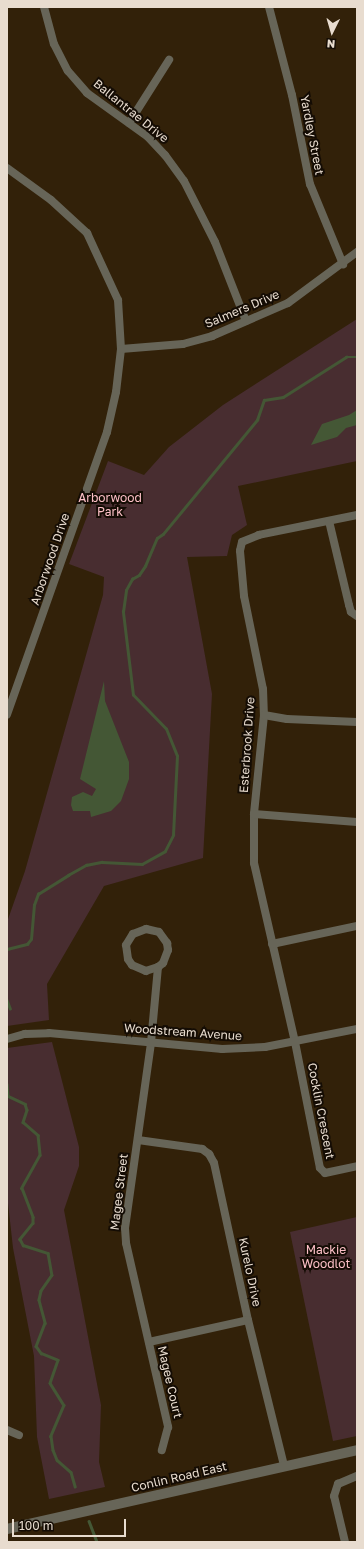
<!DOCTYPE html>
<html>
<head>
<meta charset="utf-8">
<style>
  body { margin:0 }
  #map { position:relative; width:364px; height:1549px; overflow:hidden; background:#322109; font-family:"Golos Text",sans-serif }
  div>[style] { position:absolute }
  .green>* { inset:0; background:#482d30 }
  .water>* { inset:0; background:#445735 }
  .stream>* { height:2.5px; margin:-1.25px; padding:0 1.25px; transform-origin:1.25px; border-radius:1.25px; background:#445735 }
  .minor>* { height:8px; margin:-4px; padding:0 4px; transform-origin:4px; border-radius:4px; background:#676558 }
  .tertiary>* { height:10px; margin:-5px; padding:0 5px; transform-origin:5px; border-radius:5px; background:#676558 }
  span { translate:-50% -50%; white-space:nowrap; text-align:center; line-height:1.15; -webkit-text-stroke:4px #140c04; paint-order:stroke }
  .street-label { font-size:12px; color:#e8dccf }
  .park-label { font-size:12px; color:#fdc0c7 }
  .frame { position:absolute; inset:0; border:8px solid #e8dccf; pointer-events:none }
  .north { position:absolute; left:312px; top:12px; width:40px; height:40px; -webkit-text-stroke:3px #140c04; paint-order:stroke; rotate:185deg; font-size:11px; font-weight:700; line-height:16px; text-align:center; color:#e8dccf }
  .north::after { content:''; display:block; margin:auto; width:14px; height:18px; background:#e8dccf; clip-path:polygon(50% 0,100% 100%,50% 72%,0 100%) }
  .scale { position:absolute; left:12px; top:1519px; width:114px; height:18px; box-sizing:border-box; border:2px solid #e8dccf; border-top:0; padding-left:5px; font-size:12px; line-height:14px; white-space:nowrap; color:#e8dccf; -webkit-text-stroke:3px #140c04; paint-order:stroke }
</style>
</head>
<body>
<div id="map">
  <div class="green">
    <i style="clip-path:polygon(357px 319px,357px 461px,238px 486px,247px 525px,232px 535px,227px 556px,187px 557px,212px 694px,203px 858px,104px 886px,47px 984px,49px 1020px,7px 1026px,7px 922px,25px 871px,103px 595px,104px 577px,69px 564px,108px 461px,144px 475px,169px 447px,223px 405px)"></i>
    <i style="clip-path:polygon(52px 1042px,79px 1147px,79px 1166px,64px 1210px,101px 1405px,99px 1462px,105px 1487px,49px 1499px,37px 1437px,34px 1356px,13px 1248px,7px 1194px,7px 1048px)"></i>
    <i style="clip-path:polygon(357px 1217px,357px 1436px,333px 1441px,290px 1232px)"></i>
  </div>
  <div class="water">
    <i style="clip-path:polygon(357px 410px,357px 425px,346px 428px,337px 437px,311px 445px,322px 424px,349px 415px)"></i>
    <i style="clip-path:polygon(104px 681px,105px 701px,129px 762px,129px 779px,121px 801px,111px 811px,91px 817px,90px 811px,73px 811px,71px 805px,72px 797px,83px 792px,92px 796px,96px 789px,80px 779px)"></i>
  </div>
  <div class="stream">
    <i style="left:7px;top:949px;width:21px;rotate:-14deg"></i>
    <i style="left:27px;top:944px;width:6px;rotate:-51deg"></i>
    <i style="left:31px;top:939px;width:34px;rotate:-85deg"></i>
    <i style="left:34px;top:905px;width:12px;rotate:-70deg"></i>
    <i style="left:38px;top:894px;width:36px;rotate:-32deg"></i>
    <i style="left:68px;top:875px;width:21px;rotate:-29deg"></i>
    <i style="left:86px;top:865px;width:16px;rotate:-11deg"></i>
    <i style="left:102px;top:862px;width:40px;rotate:2.9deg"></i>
    <i style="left:142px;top:864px;width:26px;rotate:-29deg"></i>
    <i style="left:165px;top:851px;width:18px;rotate:-63deg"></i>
    <i style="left:173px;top:835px;width:79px;rotate:-87.1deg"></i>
    <i style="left:177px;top:756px;width:29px;rotate:-112deg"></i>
    <i style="left:166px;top:729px;width:47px;rotate:-134.1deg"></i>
    <i style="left:133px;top:695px;width:84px;rotate:-96.9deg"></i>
    <i style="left:123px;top:612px;width:22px;rotate:-82deg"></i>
    <i style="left:126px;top:590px;width:13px;rotate:-61deg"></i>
    <i style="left:132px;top:579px;width:8px;rotate:-30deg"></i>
    <i style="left:139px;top:575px;width:11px;rotate:-56deg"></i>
    <i style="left:145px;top:566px;width:30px;rotate:-67deg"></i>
    <i style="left:157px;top:538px;width:7px;rotate:-34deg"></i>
    <i style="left:163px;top:534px;width:148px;rotate:-50.5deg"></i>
    <i style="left:257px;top:420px;width:21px;rotate:-71deg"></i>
    <i style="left:264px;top:400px;width:19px;rotate:-9deg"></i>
    <i style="left:283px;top:397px;width:75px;rotate:-32.4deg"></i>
    <i style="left:346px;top:357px;width:11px"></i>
    <i style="left:7px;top:1000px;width:9px;rotate:69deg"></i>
    <i style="left:7px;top:1084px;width:12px;rotate:85deg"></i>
    <i style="left:8px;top:1096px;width:19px;rotate:25deg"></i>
    <i style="left:25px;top:1104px;width:6px;rotate:72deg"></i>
    <i style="left:27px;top:1110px;width:13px;rotate:108deg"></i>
    <i style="left:23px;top:1122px;width:20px;rotate:41deg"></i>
    <i style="left:38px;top:1135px;width:20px;rotate:84deg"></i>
    <i style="left:40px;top:1155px;width:38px;rotate:119deg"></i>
    <i style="left:22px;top:1188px;width:31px;rotate:69deg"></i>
    <i style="left:33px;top:1217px;width:6px;rotate:90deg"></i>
    <i style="left:33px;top:1223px;width:21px;rotate:129deg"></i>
    <i style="left:20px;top:1239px;width:7px;rotate:63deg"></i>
    <i style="left:23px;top:1245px;width:26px;rotate:18deg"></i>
    <i style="left:48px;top:1253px;width:22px;rotate:80deg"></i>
    <i style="left:52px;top:1275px;width:19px;rotate:125deg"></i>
    <i style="left:41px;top:1291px;width:9px;rotate:103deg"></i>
    <i style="left:39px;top:1300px;width:24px;rotate:75deg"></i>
    <i style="left:45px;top:1323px;width:25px;rotate:111deg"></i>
    <i style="left:36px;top:1346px;width:9px;rotate:54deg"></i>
    <i style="left:41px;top:1353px;width:18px;rotate:22deg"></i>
    <i style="left:58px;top:1360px;width:24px;rotate:109deg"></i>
    <i style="left:50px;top:1383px;width:26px;rotate:58deg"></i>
    <i style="left:64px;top:1405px;width:34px;rotate:113deg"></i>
    <i style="left:51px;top:1436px;width:14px;rotate:82deg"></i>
    <i style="left:53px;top:1450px;width:11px;rotate:68deg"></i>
    <i style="left:57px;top:1460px;width:18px;rotate:41deg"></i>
    <i style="left:71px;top:1472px;width:15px;rotate:74deg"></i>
    <i style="left:89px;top:1521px;width:22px;rotate:69deg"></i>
  </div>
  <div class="minor">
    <i style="left:44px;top:7px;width:38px;rotate:75deg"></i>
    <i style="left:54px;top:44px;width:30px;rotate:63deg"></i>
    <i style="left:68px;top:71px;width:29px;rotate:49deg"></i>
    <i style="left:87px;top:93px;width:75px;rotate:35.8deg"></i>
    <i style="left:148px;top:137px;width:25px;rotate:47deg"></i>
    <i style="left:165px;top:155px;width:32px;rotate:54deg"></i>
    <i style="left:184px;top:181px;width:68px;rotate:63.1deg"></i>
    <i style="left:215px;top:242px;width:85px;rotate:68.6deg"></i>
    <i style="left:269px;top:7px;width:91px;rotate:75.4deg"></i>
    <i style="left:292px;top:95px;width:91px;rotate:78.6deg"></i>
    <i style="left:310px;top:184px;width:87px;rotate:67.6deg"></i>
    <i style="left:129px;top:123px;width:75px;rotate:-57.6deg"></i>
    <i style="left:7px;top:168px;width:54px;rotate:36deg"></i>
    <i style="left:51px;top:200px;width:49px;rotate:42.5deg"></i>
    <i style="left:87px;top:233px;width:74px;rotate:65.2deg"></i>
    <i style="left:118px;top:300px;width:49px;rotate:86.5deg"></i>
    <i style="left:121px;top:349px;width:43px;rotate:96.6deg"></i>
    <i style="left:116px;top:392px;width:41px;rotate:102.7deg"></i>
    <i style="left:107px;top:432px;width:300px;rotate:109.5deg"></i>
    <i style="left:121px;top:349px;width:62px;rotate:-4.6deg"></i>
    <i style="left:183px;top:344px;width:30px;rotate:-15deg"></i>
    <i style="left:212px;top:336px;width:83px;rotate:-23.5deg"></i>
    <i style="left:288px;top:303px;width:86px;rotate:-36.5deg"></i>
    <i style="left:357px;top:515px;width:100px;rotate:168.5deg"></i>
    <i style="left:259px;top:535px;width:18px;rotate:158deg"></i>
    <i style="left:242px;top:542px;width:9px;rotate:103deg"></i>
    <i style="left:240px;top:551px;width:45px;rotate:84.9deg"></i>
    <i style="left:244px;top:596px;width:95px;rotate:78.5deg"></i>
    <i style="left:263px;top:689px;width:26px;rotate:88deg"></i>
    <i style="left:264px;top:715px;width:100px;rotate:95.8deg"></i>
    <i style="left:254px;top:814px;width:49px;rotate:90deg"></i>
    <i style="left:254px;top:863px;width:184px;rotate:77.1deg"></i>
    <i style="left:295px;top:1042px;width:128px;rotate:78.8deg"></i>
    <i style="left:320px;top:1168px;width:7px;rotate:45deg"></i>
    <i style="left:325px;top:1173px;width:33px;rotate:-12deg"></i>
    <i style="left:329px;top:521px;width:86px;rotate:76.6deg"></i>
    <i style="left:349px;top:605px;width:7px;rotate:74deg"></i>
    <i style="left:351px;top:612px;width:7px;rotate:34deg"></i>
    <i style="left:264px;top:715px;width:23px;rotate:10deg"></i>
    <i style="left:287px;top:719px;width:70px;rotate:2.5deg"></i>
    <i style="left:254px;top:814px;width:103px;rotate:4.4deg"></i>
    <i style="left:272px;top:944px;width:87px;rotate:-12deg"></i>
    <i style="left:158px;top:967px;width:13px;rotate:162deg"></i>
    <i style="left:146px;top:971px;width:15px;rotate:-157deg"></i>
    <i style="left:132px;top:965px;width:7px;rotate:-124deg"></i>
    <i style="left:128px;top:959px;width:14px;rotate:-98deg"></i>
    <i style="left:126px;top:945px;width:13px;rotate:-58deg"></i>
    <i style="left:133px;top:934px;width:14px;rotate:-21deg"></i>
    <i style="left:146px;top:929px;width:13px;rotate:13deg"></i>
    <i style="left:159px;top:932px;width:14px;rotate:54deg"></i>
    <i style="left:167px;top:943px;width:7px;rotate:82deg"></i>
    <i style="left:168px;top:950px;width:14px;rotate:111deg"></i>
    <i style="left:163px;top:963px;width:6px;rotate:141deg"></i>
    <i style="left:158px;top:967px;width:76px;rotate:95.3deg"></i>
    <i style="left:151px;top:1043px;width:187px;rotate:98deg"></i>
    <i style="left:125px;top:1228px;width:15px;rotate:86deg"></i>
    <i style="left:126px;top:1243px;width:189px;rotate:77.1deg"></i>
    <i style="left:168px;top:1427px;width:24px;rotate:105deg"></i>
    <i style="left:7px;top:1039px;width:19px;rotate:-16deg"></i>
    <i style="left:25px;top:1034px;width:24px;rotate:-2deg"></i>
    <i style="left:49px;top:1033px;width:174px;rotate:5.3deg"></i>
    <i style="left:222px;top:1049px;width:43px;rotate:-2.7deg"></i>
    <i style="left:265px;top:1047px;width:94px;rotate:-11.1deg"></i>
    <i style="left:138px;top:1140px;width:65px;rotate:8deg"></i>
    <i style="left:202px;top:1149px;width:9px;rotate:36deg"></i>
    <i style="left:209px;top:1154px;width:10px;rotate:61deg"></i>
    <i style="left:214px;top:1163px;width:161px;rotate:77.8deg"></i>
    <i style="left:248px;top:1320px;width:150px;rotate:76.1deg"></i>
    <i style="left:149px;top:1342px;width:101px;rotate:-12.5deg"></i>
    <i style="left:7px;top:1430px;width:13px;rotate:23deg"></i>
    <i style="left:345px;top:1542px;width:47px;rotate:-103.4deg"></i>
    <i style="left:334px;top:1496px;width:13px;rotate:-72deg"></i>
    <i style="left:338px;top:1484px;width:21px;rotate:-23deg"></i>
  </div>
  <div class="tertiary">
    <i style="left:7px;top:1529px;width:359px;rotate:-12.7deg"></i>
  </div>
  <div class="street-label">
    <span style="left:131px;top:111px;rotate:39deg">Ballantrae Drive</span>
    <span style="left:312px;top:135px;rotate:79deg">Yardley Street</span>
    <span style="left:242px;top:309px;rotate:-23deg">Salmers Drive</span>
    <span style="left:50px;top:559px;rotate:-71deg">Arborwood Drive</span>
    <span style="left:247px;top:745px;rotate:-86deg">Esterbrook Drive</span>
    <span style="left:183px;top:1032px;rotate:4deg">Woodstream Avenue</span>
    <span style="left:321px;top:1111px;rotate:79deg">Cocklin Crescent</span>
    <span style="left:119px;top:1192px;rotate:-83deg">Magee Street</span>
    <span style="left:250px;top:1272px;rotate:78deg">Kurelo Drive</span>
    <span style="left:170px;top:1382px;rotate:77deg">Magee Court</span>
    <span style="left:179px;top:1477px;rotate:-13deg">Conlin Road East</span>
  </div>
  <div class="park-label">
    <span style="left:110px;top:505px">Arborwood<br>Park</span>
    <span style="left:326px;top:1257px">Mackie<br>Woodlot</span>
  </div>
  <div class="frame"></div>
  <div class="north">N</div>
  <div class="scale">100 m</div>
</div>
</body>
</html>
